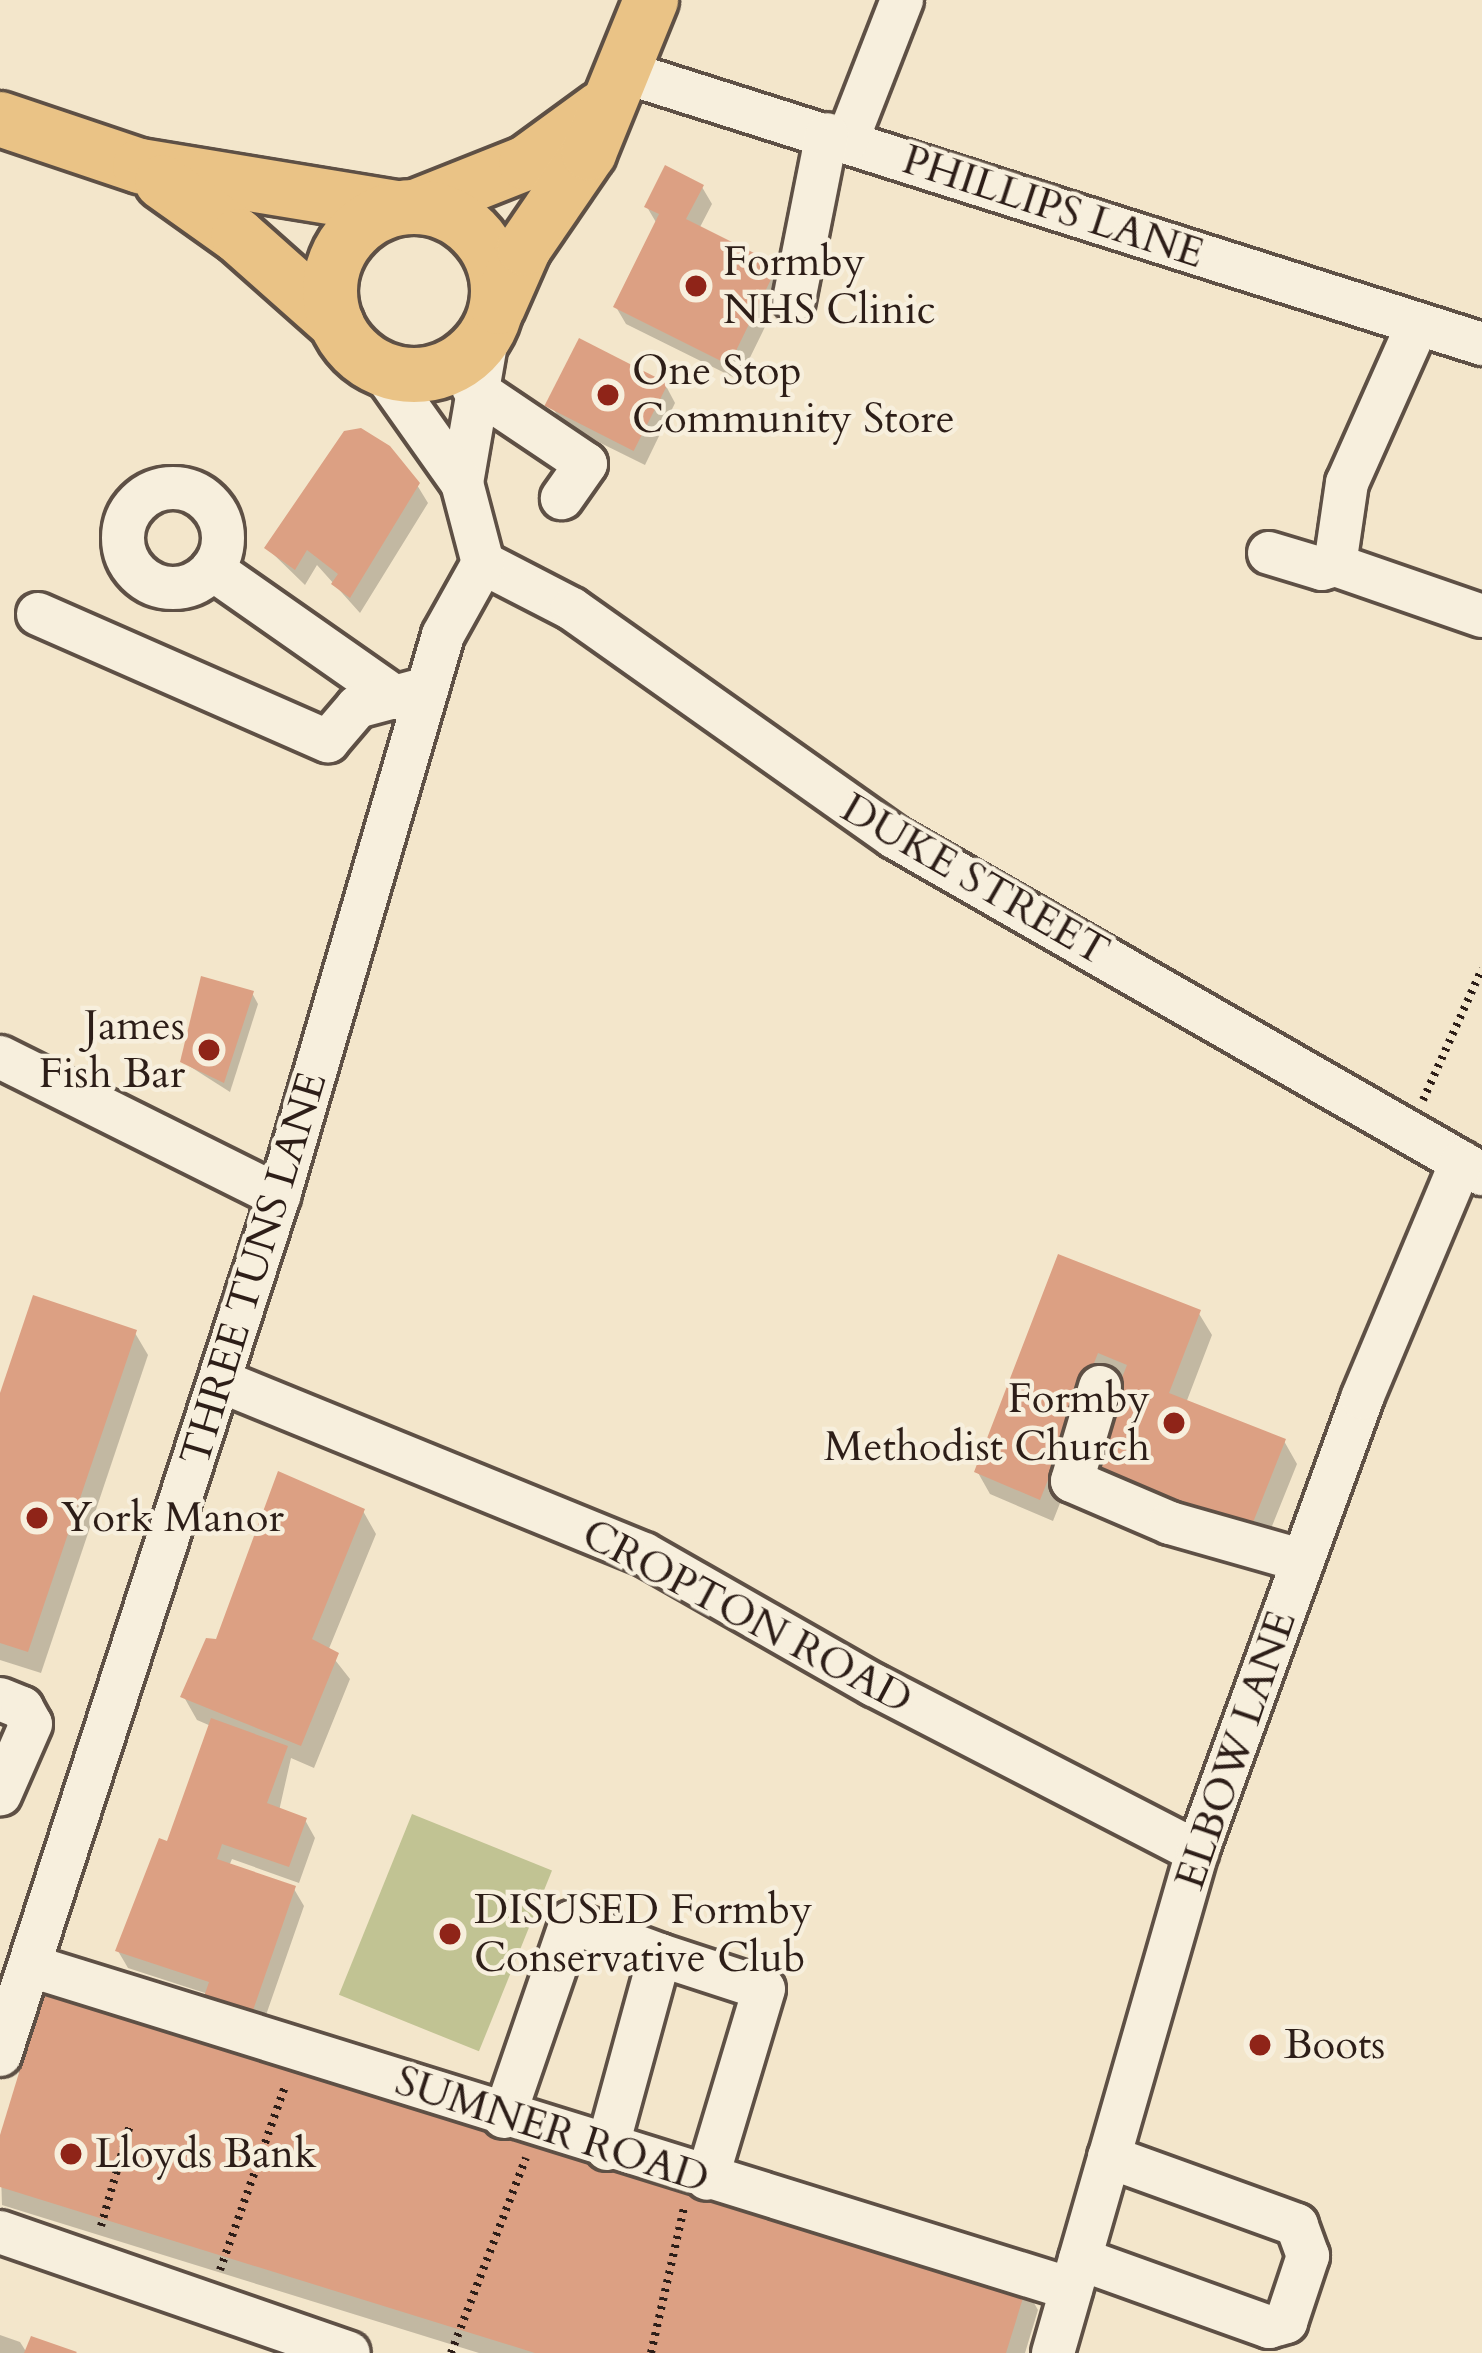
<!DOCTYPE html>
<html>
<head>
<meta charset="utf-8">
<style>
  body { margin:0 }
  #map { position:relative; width:1482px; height:2353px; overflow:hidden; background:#f3e6cb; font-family:Cardo,serif }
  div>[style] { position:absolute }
  .green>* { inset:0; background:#c1c393; transform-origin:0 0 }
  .shadow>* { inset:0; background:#0003 }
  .building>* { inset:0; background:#dca083; transform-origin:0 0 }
  .path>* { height:8px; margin-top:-4px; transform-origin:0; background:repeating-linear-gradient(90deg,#2d1e18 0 3px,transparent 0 9px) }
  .roads { filter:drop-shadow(3px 0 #5e5045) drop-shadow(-3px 0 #5e5045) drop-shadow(0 3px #5e5045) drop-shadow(0 -3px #5e5045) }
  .minor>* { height:42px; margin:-21px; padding:0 21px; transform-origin:21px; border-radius:21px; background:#f7efdd }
  .minor>.ring { margin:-21px; padding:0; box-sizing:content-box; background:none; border:42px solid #f7efdd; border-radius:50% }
  .major>* { height:54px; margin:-27px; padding:0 27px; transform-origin:27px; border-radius:27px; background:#eac386 }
  .major>.ring { margin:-27px; padding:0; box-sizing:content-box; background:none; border:54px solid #eac386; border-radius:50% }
  .dots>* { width:33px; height:33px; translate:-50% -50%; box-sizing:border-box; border:6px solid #f7efdd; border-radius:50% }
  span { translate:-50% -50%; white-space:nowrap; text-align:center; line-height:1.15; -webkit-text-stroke:9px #f7efdd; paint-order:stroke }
  .street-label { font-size:42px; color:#2d1e18 }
  .poi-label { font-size:42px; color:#2d1e18 }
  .left { translate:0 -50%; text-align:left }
  .right { translate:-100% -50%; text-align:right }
</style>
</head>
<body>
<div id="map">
  <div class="green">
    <i style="left:412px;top:1814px;width:151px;height:195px;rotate:22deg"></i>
  </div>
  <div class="shadow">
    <i style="clip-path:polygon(702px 187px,712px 204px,699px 229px,776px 267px,786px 284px,739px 380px,626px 324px,616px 307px,657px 224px,647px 207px)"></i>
    <i style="clip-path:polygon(666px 386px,675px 403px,645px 465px,562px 424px,552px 406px)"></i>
    <i style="clip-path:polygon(417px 485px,428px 503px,360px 613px,317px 565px,305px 585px,268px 549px)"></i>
    <i style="clip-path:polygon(252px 993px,258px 1004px,230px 1092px,183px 1062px)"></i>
    <i style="clip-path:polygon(1059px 1258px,1198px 1312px,1212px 1335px,1186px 1403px,1284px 1441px,1297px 1464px,1262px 1551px,1104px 1489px,1124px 1380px,1111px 1374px,1053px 1521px,990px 1494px,977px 1471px)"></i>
    <i style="clip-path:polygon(135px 1333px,148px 1355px,41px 1673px,0 1660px,0 1402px)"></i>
    <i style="clip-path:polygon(363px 1511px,376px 1534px,328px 1651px,350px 1679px,314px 1768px,291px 1758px,279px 1811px,305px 1820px,315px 1838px,299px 1883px,232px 1859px,229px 1866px,294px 1889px,304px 1906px,258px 2038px,208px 1994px,128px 1968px,118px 1951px,169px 1845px,211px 1726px,197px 1720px,184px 1697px,218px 1643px)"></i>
    <i style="clip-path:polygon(0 2145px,1025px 2287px,1038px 2310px,1025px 2353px,479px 2353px,2px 2205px)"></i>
    <i style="clip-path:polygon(0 2335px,20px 2342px,27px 2353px,0 2353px)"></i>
  </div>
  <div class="building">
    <i style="clip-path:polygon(665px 165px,704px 185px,686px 219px,778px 265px,729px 365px,613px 307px,659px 214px,644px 207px)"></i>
    <i style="left:579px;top:338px;width:100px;height:76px;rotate:27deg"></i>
    <i style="clip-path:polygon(361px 428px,390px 446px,420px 483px,350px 598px,331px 584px,338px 574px,307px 550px,295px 570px,264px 548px,344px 431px)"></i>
    <i style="clip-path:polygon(201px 976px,254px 991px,224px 1083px,180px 1062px)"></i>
    <i style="clip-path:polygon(1058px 1254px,1201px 1310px,1169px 1393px,1286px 1439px,1250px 1530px,1087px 1466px,1127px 1365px,1098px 1353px,1040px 1500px,974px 1472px)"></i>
    <i style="clip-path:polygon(33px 1295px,137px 1330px,28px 1652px,0 1643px,0 1393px)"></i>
    <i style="clip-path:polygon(278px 1471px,365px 1509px,312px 1639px,339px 1653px,301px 1746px,180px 1697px,206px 1638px,216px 1639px)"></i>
    <i style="clip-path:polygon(211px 1718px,288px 1746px,267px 1803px,307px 1818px,289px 1867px,222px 1844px,217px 1859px,296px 1886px,249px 2022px,201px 2005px,209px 1982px,115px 1951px,159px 1838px,167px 1841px)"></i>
    <i style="clip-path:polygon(47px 1981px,1027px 2285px,1006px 2353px,535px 2353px,0 2187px,0 2135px)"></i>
    <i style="clip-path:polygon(31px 2336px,77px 2352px,76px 2353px,24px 2353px)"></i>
  </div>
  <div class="path">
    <i style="left:1423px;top:1100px;width:144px;rotate:-65.8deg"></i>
    <i style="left:101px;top:2226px;width:105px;rotate:-74deg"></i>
    <i style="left:220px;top:2270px;width:195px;rotate:-70.5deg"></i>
    <i style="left:451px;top:2353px;width:209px;rotate:-69deg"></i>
    <i style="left:651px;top:2353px;width:149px;rotate:-77.2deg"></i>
  </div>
  <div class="roads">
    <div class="minor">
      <i style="left:624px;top:72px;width:900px;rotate:17.59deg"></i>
      <i style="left:847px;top:141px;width:151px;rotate:-68.7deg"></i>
      <i style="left:794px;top:300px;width:169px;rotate:-78.8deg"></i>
      <i style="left:473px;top:388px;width:136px;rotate:33.9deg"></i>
      <i style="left:586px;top:464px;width:42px;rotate:125.2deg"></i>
      <i style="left:462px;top:483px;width:153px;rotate:-80.2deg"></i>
      <i class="ring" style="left:123px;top:488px;width:58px;height:58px"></i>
      <i style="left:1269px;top:553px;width:55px;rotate:16.8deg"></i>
      <i style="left:1322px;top:569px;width:14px;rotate:-17deg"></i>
      <i style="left:1335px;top:565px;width:156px;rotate:19.1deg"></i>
      <i style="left:483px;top:563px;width:100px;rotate:27.3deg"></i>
      <i style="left:572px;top:609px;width:395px;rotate:35.3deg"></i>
      <i style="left:894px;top:837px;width:678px;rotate:29.82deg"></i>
      <i style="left:1335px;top:565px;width:83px;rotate:-81.7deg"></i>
      <i style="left:1347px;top:483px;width:172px;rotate:-66deg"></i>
      <i style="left:212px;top:569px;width:225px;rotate:35deg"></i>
      <i style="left:38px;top:614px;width:317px;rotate:23.7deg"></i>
      <i style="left:328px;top:741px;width:45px;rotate:-49.5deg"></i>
      <i style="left:357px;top:707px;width:73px;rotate:-15deg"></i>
      <i style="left:0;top:1057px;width:312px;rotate:26.5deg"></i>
      <i style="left:220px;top:1381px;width:458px;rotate:22.2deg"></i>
      <i style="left:644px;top:1554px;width:265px;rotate:29.7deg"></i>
      <i style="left:874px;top:1685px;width:364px;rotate:27.3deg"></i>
      <i style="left:1100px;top:1387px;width:98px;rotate:106.6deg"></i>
      <i style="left:1072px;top:1481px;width:107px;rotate:23.2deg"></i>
      <i style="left:1170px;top:1523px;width:138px;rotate:15.9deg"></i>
      <i style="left:0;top:1699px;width:24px;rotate:22deg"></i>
      <i style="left:22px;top:1708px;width:18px;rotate:61deg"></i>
      <i style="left:31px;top:1724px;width:77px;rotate:113.6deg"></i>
      <i style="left:660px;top:1955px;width:109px;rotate:18.1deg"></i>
      <i style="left:764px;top:1989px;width:198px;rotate:106.7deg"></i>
      <i style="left:34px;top:1967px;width:1086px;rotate:17.25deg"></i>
      <i style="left:0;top:2055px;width:903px;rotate:-72.01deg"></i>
      <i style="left:279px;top:1196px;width:584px;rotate:-73.7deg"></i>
      <i style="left:443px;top:635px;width:82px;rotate:-60.9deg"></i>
      <i style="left:483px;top:563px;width:83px;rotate:-104.7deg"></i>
      <i style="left:462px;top:483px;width:142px;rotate:-125.3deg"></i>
      <i style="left:504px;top:2117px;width:206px;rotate:-71deg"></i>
      <i style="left:571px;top:1922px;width:95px;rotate:20.3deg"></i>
      <i style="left:660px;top:1955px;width:201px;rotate:105.3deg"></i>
      <i style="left:0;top:2232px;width:369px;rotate:19.1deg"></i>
      <i style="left:1080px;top:2259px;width:201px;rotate:19.8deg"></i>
      <i style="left:1269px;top:2327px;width:18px;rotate:-16deg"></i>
      <i style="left:1286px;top:2322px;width:70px;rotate:-71.6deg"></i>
      <i style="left:1308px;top:2256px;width:33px;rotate:-110deg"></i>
      <i style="left:1297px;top:2225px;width:200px;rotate:-160.1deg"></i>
      <i style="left:1053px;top:2353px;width:521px;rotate:-73.96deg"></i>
      <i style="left:1197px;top:1852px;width:483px;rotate:-70deg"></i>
      <i style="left:1362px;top:1398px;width:256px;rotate:-67.2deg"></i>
    </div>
    <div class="major">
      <i style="left:0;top:119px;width:148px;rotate:18.6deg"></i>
      <i style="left:140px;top:166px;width:259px;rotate:9.3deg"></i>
      <i style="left:162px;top:182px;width:93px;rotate:35.4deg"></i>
      <i style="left:238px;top:236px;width:132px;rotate:41.6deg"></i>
      <i style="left:415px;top:207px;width:119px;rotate:-21.6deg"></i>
      <i style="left:526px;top:163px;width:92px;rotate:-36.1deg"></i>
      <i class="ring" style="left:330px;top:207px;width:114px;height:114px"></i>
      <i style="left:498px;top:307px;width:64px;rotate:-66.2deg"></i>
      <i style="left:524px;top:248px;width:115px;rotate:-55.6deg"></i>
      <i style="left:589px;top:153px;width:165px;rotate:-67.9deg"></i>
    </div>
  </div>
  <div class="dots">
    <i style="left:696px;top:286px;background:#8f2418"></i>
    <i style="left:608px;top:395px;background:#8f2418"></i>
    <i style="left:209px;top:1050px;background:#8f2418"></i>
    <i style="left:1174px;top:1423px;background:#8f2418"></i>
    <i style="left:37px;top:1518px;background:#8f2418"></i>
    <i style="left:450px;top:1934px;background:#8f2418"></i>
    <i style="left:1260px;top:2045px;background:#8f2418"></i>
    <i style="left:71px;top:2154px;background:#8f2418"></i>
  </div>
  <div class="street-label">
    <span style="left:1053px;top:207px;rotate:18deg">PHILLIPS LANE</span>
    <span style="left:975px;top:880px;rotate:30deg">DUKE STREET</span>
    <span style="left:254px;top:1269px;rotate:-73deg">THREE TUNS LANE</span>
    <span style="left:747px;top:1617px;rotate:28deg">CROPTON ROAD</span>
    <span style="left:1236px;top:1750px;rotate:-71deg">ELBOW LANE</span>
    <span style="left:552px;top:2130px;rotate:18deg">SUMNER ROAD</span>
  </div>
  <div class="poi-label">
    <span class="left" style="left:723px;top:286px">Formby<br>NHS Clinic</span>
    <span class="left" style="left:632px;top:395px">One Stop<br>Community Store</span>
    <span class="right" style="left:185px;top:1050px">James<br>Fish Bar</span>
    <span class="right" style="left:1150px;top:1423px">Formby<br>Methodist Church</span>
    <span class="left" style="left:61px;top:1518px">York Manor</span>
    <span class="left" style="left:474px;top:1934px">DISUSED Formby<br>Conservative Club</span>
    <span class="left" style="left:1284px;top:2045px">Boots</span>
    <span class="left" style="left:95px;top:2154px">Lloyds Bank</span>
  </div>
</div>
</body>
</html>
